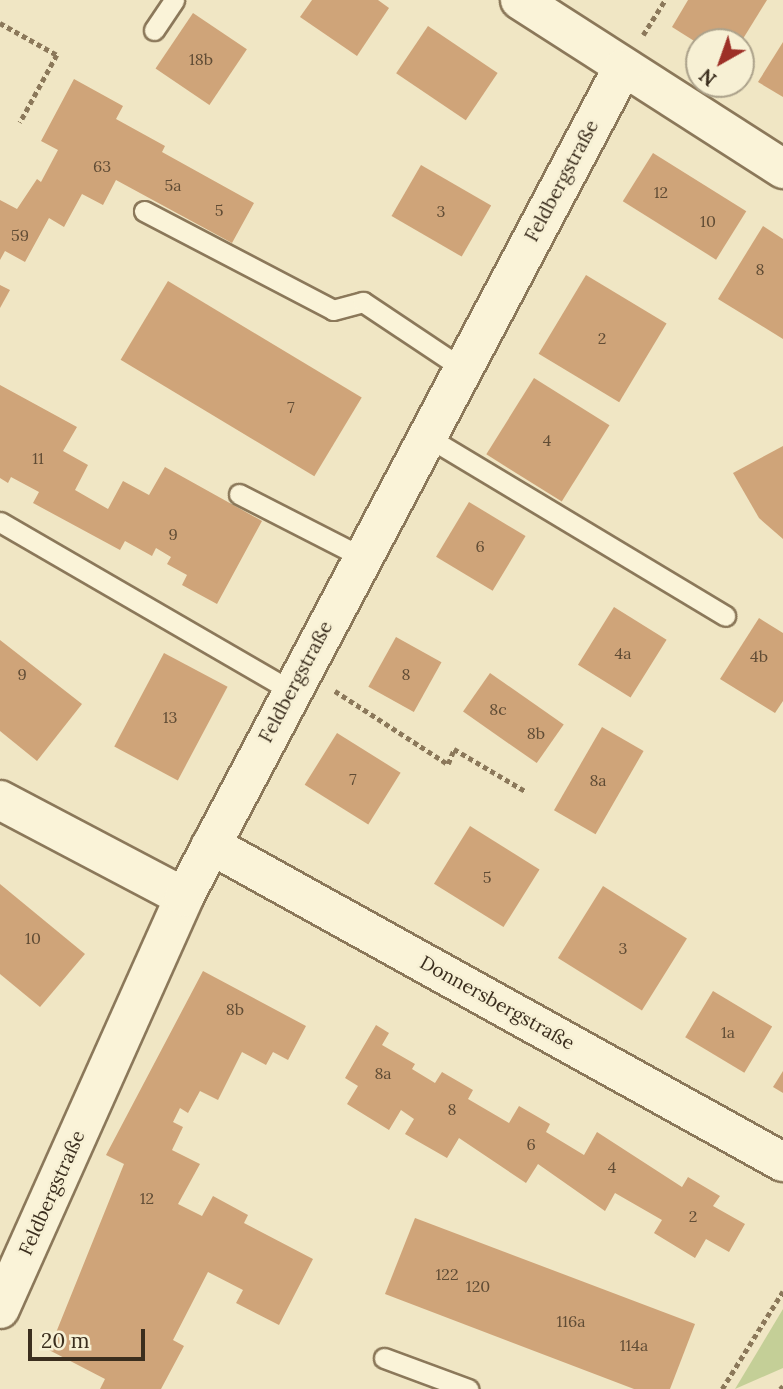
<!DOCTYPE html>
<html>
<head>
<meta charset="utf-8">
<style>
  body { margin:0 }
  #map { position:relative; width:783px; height:1389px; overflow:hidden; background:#f0e6c4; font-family:Lora,serif }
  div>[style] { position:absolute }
  .green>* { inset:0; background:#c4cf97 }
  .building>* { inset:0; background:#cfa479; transform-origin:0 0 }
  .path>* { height:4.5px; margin-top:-2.25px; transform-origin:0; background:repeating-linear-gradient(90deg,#8b785a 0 5px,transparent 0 8.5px) }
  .roads { filter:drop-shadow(2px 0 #8b785a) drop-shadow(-2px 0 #8b785a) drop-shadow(0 2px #8b785a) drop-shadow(0 -2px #8b785a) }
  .lane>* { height:19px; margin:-9.5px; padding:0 9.5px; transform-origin:9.5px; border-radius:9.5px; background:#faf3d8 }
  .street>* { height:38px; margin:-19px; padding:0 19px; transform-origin:19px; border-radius:19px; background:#faf3d8 }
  span { translate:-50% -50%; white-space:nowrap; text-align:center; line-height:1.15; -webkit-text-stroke:5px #f7f0d4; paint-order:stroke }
  .number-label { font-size:16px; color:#604c35 }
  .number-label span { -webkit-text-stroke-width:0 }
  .street-label { font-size:19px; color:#3b2e1e }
  .north { position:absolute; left:685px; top:28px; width:70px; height:70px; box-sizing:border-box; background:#f7f0d4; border:2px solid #aca28b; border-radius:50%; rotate:220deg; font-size:19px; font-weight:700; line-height:28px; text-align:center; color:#3b2e1e }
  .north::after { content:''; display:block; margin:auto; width:24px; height:32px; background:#9d3027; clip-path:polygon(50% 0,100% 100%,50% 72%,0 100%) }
  .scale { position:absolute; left:28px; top:1329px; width:117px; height:32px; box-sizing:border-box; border:4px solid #3b2e1e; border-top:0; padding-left:9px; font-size:21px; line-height:24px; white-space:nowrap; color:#3b2e1e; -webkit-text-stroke:5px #f7f0d4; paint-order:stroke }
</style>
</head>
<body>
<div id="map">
  <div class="green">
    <i style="clip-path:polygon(783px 1309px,783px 1368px,735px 1389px)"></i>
  </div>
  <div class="building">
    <i style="clip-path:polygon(312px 0,378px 0,389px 8px,357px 56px,300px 17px)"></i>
    <i style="clip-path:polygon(688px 0,767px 0,741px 42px,699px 44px,672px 27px)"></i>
    <i style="left:193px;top:13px;width:65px;height:67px;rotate:34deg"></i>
    <i style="left:428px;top:26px;width:84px;height:57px;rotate:34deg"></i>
    <i style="clip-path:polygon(783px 42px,783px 97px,758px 82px)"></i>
    <i style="clip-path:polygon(74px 79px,123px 106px,116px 119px,165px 146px,162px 152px,254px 203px,232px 243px,116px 180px,103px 205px,82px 194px,64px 227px,49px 218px,25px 262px,5px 251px,0 260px,0 200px,17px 209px,37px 179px,41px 182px,58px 150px,41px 141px)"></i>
    <i style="left:653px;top:153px;width:110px;height:57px;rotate:32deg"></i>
    <i style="left:421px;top:165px;width:81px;height:59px;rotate:30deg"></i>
    <i style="clip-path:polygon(763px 226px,783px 239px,783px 339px,718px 299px)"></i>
    <i style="left:586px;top:275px;width:94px;height:92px;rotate:31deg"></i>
    <i style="left:168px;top:281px;width:226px;height:92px;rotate:31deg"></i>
    <i style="clip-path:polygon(0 285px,10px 290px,0 308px)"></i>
    <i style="left:534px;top:378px;width:89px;height:90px;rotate:32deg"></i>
    <i style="clip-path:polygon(0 385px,77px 427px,63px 451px,88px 465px,75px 490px,108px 509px,123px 481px,149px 495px,165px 467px,262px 521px,217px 604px,182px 585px,187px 575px,167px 564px,171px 557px,156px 548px,152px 556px,125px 541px,120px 550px,33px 503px,39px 492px,11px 477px,8px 483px,0 478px)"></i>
    <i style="clip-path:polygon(783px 446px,783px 539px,759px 518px,733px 473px)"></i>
    <i style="left:469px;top:502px;width:66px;height:64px;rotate:31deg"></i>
    <i style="left:614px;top:607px;width:62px;height:68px;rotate:32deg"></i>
    <i style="clip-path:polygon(759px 618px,783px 633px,783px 701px,775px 713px,720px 679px)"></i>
    <i style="left:396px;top:637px;width:52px;height:57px;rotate:29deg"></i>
    <i style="clip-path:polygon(0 640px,82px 704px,37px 761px,0 731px)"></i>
    <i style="left:164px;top:653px;width:72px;height:106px;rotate:28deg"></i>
    <i style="left:490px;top:673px;width:90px;height:47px;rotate:35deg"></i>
    <i style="left:602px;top:727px;width:48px;height:96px;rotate:30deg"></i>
    <i style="left:337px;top:733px;width:75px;height:61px;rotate:32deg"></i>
    <i style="left:470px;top:826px;width:82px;height:68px;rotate:32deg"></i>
    <i style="clip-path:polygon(0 884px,85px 954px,40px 1007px,0 974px)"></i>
    <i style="left:603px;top:886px;width:99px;height:85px;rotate:32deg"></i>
    <i style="clip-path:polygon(203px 971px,306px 1026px,288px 1060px,273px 1052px,266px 1065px,242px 1052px,218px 1100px,200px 1091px,188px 1113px,180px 1108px,173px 1122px,183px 1127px,172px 1150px,200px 1164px,178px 1204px,202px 1216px,213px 1196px,248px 1215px,244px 1223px,313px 1259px,279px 1325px,236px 1303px,243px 1290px,208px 1272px,173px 1340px,184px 1346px,161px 1389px,100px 1389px,105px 1379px,49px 1350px,124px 1164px,106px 1155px)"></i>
    <i style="left:713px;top:991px;width:69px;height:54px;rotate:31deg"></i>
    <i style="clip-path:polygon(376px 1025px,389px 1033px,382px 1045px,415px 1064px,412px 1069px,435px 1083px,442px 1072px,473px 1090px,468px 1099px,509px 1123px,519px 1106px,550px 1124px,546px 1132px,584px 1155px,597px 1132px,682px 1187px,688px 1177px,720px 1196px,713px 1206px,745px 1224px,729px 1252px,706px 1239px,695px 1258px,654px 1233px,662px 1220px,615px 1193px,605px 1211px,538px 1164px,526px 1183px,459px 1138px,447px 1158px,405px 1134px,414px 1119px,401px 1110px,389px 1130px,347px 1104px,358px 1086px,345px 1078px)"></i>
    <i style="clip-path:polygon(783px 1071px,783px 1093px,773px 1087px)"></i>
    <i style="clip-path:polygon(415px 1218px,695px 1324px,670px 1389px,634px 1389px,385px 1294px)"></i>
  </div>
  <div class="path">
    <i style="left:0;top:23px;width:65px;rotate:29.3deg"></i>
    <i style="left:57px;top:55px;width:77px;rotate:118.6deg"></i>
    <i style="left:643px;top:35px;width:41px;rotate:-57.8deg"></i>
    <i style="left:335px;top:691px;width:135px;rotate:32.9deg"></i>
    <i style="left:448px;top:764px;width:16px;rotate:-68deg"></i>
    <i style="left:454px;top:749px;width:82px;rotate:30.6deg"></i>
    <i style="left:722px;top:1389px;width:115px;rotate:-58.1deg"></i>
    <i style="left:780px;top:1389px;width:4px;rotate:-45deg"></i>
  </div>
  <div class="roads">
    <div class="lane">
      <i style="left:154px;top:30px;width:36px;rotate:-56deg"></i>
      <i style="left:144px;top:211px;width:213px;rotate:27.6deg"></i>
      <i style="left:333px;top:310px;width:31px;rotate:-15deg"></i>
      <i style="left:363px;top:302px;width:119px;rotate:33.7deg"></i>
      <i style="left:426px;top:436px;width:349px;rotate:31deg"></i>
      <i style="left:239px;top:494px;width:138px;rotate:27.1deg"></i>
      <i style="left:0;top:522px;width:337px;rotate:30.1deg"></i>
      <i style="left:384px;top:1358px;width:90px;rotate:20.3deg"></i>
    </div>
    <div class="street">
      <i style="left:520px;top:0;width:313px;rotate:32.7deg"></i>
      <i style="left:0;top:800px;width:208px;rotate:27.8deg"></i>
      <i style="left:211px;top:845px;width:654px;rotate:29deg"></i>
      <i style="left:0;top:1309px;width:451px;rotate:-65.9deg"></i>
      <i style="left:184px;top:897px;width:937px;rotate:-62.12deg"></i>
    </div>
  </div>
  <div class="number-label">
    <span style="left:201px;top:59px">18b</span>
    <span style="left:102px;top:166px">63</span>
    <span style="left:173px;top:185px">5a</span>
    <span style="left:661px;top:192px">12</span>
    <span style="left:219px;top:210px">5</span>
    <span style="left:441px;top:211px">3</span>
    <span style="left:708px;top:221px">10</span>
    <span style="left:20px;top:235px">59</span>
    <span style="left:760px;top:269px">8</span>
    <span style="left:602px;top:338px">2</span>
    <span style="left:291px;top:407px">7</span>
    <span style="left:547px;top:440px">4</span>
    <span style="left:38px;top:458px">11</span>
    <span style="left:173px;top:534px">9</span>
    <span style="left:480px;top:546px">6</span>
    <span style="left:623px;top:653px">4a</span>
    <span style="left:759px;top:656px">4b</span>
    <span style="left:22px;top:674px">9</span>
    <span style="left:406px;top:674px">8</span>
    <span style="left:498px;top:709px">8c</span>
    <span style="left:170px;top:717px">13</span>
    <span style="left:536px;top:733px">8b</span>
    <span style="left:353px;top:779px">7</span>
    <span style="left:598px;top:780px">8a</span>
    <span style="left:487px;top:877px">5</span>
    <span style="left:33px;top:938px">10</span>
    <span style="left:623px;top:948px">3</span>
    <span style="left:235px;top:1009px">8b</span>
    <span style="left:728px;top:1032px">1a</span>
    <span style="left:383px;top:1073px">8a</span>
    <span style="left:452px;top:1109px">8</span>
    <span style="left:531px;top:1144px">6</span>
    <span style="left:612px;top:1167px">4</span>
    <span style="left:147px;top:1198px">12</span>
    <span style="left:693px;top:1216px">2</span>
    <span style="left:447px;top:1274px">122</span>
    <span style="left:478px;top:1286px">120</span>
    <span style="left:571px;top:1321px">116a</span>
    <span style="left:634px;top:1345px">114a</span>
  </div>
  <div class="street-label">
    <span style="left:562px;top:181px;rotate:-62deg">Feldbergstraße</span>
    <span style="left:296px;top:682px;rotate:-62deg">Feldbergstraße</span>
    <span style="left:497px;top:1003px;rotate:29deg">Donnersbergstraße</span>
    <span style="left:52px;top:1193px;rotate:-66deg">Feldbergstraße</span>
  </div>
  <div class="north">N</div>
  <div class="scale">20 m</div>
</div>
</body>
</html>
